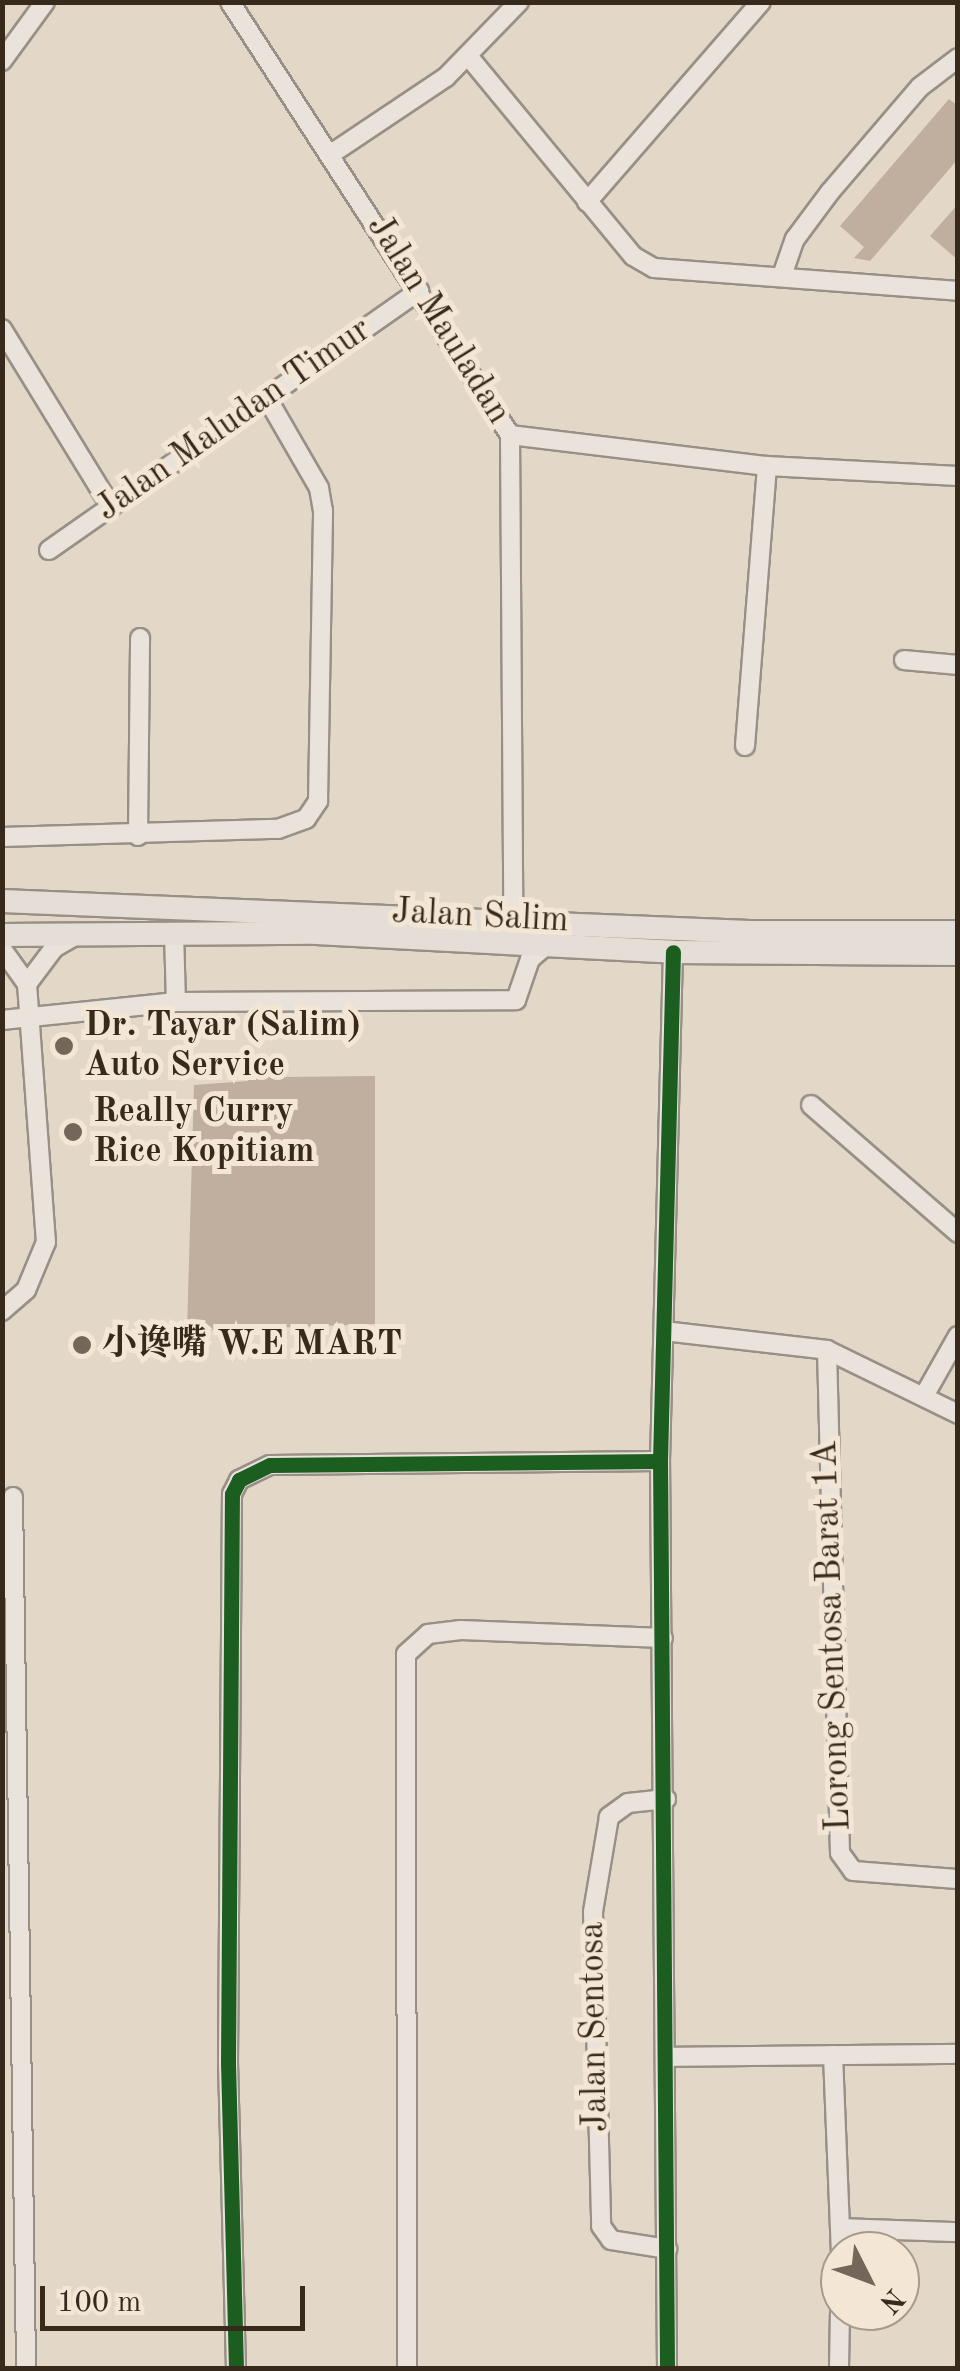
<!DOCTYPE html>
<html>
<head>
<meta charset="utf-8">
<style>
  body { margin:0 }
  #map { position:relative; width:960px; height:2371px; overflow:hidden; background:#e3d8c8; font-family:"Old Standard TT","Noto Serif SC",serif }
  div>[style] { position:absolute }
  .building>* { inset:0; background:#c0ae9f }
  .roads { filter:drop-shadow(2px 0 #989086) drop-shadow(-2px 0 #989086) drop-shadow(0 2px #989086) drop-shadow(0 -2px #989086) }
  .minor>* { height:18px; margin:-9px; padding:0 9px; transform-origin:9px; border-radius:9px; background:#e9e3db }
  .major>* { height:22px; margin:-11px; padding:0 11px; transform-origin:11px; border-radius:11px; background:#e5ded6 }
  .cycleway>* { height:15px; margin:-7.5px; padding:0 7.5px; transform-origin:7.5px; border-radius:7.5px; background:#1b5e20 }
  .dots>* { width:28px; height:28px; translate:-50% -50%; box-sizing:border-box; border:5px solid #f4e6d4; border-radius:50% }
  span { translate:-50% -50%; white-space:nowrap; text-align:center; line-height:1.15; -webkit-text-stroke:10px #f4e6d4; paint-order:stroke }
  .street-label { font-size:35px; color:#38291d }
  .poi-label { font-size:35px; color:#38291d; font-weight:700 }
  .left { translate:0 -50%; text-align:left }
  .frame { position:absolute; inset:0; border:5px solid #38291d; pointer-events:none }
  .north { position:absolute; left:820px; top:2231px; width:100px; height:100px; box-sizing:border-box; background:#f4e6d4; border:2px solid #a99a8b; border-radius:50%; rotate:132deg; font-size:28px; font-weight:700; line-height:40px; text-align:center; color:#38291d }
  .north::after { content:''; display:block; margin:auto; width:35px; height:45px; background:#746659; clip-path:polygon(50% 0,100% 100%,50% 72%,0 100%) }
  .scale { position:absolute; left:40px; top:2286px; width:265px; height:45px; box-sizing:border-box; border:5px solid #38291d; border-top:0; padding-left:12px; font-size:30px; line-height:35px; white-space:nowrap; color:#38291d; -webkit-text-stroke:8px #f4e6d4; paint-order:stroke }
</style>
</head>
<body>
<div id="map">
  <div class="building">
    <i style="clip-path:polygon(949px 99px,958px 106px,958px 159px,870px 261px,854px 258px,864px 247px,840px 226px)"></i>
    <i style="clip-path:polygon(958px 204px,958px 260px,930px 236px)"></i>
    <i style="clip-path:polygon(248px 1056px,282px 1056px,281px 1077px,375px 1076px,375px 1324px,187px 1331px,194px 1085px,248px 1081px)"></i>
  </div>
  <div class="roads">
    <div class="minor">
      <i style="left:230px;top:2px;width:516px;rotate:57.11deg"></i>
      <i style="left:510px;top:435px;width:483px;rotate:89.6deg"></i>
      <i style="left:469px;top:57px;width:258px;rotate:50.5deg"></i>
      <i style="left:633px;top:256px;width:24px;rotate:30deg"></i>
      <i style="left:654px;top:268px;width:305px;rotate:4.3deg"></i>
      <i style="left:2px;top:61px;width:73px;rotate:-53.9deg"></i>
      <i style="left:331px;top:154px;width:138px;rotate:-33.8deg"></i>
      <i style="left:446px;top:77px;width:105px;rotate:-45.8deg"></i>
      <i style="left:587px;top:202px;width:265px;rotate:-49deg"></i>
      <i style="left:782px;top:276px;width:39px;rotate:-71deg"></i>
      <i style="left:795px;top:239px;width:59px;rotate:-53.3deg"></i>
      <i style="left:830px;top:192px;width:138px;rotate:-49.4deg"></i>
      <i style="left:920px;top:87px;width:48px;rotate:-37.3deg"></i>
      <i style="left:2px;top:329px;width:209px;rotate:58.5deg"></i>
      <i style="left:510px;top:435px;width:259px;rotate:6.9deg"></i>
      <i style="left:767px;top:466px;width:191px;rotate:3deg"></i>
      <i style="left:49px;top:550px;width:452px;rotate:-35deg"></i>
      <i style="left:904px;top:660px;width:54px;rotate:5.3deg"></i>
      <i style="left:745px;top:746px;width:281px;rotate:-85.5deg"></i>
      <i style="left:138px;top:836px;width:198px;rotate:-89.4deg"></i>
      <i style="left:2px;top:837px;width:276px;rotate:-1.7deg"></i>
      <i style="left:278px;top:829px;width:30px;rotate:-20deg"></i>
      <i style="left:306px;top:819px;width:22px;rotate:-56deg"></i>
      <i style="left:318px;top:801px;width:290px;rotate:-89deg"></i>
      <i style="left:323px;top:511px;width:23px;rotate:-100deg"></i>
      <i style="left:319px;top:488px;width:104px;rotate:-120deg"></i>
      <i style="left:174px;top:932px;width:70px;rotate:88.4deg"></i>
      <i style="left:2px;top:949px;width:43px;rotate:54.5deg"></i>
      <i style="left:27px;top:984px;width:259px;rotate:85.8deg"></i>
      <i style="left:46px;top:1242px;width:52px;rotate:112.6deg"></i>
      <i style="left:26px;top:1290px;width:32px;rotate:139deg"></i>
      <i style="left:27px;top:984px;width:45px;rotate:-53.1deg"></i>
      <i style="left:54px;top:948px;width:28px;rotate:-30deg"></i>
      <i style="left:2px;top:1020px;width:175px;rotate:-5.9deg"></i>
      <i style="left:176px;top:1002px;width:340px;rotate:-0.3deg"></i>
      <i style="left:516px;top:1000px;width:43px;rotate:-71.1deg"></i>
      <i style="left:530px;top:959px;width:23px;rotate:-40deg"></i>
      <i style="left:811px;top:1105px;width:195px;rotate:41deg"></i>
      <i style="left:664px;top:1331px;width:164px;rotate:6.6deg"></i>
      <i style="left:827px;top:1350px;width:146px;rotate:26deg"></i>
      <i style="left:827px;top:1350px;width:503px;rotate:88.52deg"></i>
      <i style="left:840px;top:1853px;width:22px;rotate:54deg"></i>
      <i style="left:853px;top:1871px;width:105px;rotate:4.4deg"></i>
      <i style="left:924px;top:1396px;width:69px;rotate:-60.5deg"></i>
      <i style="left:13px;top:1497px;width:871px;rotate:89.14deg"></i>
      <i style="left:666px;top:1799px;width:38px;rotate:174deg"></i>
      <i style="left:628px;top:1803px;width:24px;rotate:144deg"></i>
      <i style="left:609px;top:1817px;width:96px;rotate:99.6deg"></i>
      <i style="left:593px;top:1912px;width:314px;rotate:88.5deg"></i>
      <i style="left:601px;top:2226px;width:17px;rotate:54deg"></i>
      <i style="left:611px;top:2240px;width:57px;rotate:9.1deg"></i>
      <i style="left:833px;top:2055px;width:196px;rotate:87.7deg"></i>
      <i style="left:666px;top:2057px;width:292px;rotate:-0.6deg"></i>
      <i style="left:841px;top:2228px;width:117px;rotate:2deg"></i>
      <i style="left:236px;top:2368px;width:306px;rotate:-91.5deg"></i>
      <i style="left:228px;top:2062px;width:568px;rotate:-89.6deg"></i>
      <i style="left:232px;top:1494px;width:16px;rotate:-63deg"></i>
      <i style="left:239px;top:1480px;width:34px;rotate:-26deg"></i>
      <i style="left:270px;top:1465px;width:390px;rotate:-0.6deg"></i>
      <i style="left:407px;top:2368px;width:714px;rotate:-90.08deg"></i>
      <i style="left:406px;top:1654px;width:30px;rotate:-42deg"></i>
      <i style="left:428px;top:1634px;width:33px;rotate:-7deg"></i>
      <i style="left:461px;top:1630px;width:202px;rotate:2.3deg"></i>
      <i style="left:667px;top:2368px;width:907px;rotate:-90.44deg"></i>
      <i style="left:660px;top:1461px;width:509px;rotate:-88.54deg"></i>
      <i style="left:839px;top:2368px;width:57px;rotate:-89deg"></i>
    </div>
    <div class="major">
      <i style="left:2px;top:901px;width:748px;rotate:2.38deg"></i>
      <i style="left:749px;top:932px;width:209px"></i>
      <i style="left:2px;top:935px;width:314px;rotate:-0.4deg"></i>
      <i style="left:316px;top:933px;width:358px;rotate:3deg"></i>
      <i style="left:673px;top:952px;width:285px;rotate:0.4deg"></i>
    </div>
  </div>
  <div class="cycleway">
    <i style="left:236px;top:2368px;width:306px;rotate:-91.5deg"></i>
    <i style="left:228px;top:2062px;width:568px;rotate:-89.6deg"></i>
    <i style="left:232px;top:1494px;width:16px;rotate:-63deg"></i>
    <i style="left:239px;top:1480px;width:34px;rotate:-26deg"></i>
    <i style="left:270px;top:1465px;width:390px;rotate:-0.6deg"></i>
    <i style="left:667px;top:2368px;width:907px;rotate:-90.44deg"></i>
    <i style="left:660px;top:1461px;width:509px;rotate:-88.54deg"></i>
  </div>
  <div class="dots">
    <i style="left:64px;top:1046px;background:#746659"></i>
    <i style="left:73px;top:1132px;background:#746659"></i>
    <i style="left:82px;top:1345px;background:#746659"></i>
  </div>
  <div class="street-label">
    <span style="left:438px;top:320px;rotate:58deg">Jalan Mauladan</span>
    <span style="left:234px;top:420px;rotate:-35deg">Jalan Maludan Timur</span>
    <span style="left:480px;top:917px;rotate:3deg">Jalan Salim</span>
    <span style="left:833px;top:1636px;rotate:-92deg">Lorong Sentosa Barat 1A</span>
    <span style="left:595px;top:2027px;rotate:-91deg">Jalan Sentosa</span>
  </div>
  <div class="poi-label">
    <span class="left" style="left:84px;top:1046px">Dr. Tayar (Salim)<br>Auto Service</span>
    <span class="left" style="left:93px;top:1132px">Really Curry<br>Rice Kopitiam</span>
    <span class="left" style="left:102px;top:1345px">小谗嘴 W.E MART</span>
  </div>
  <div class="frame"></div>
  <div class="north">N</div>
  <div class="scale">100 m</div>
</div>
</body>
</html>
